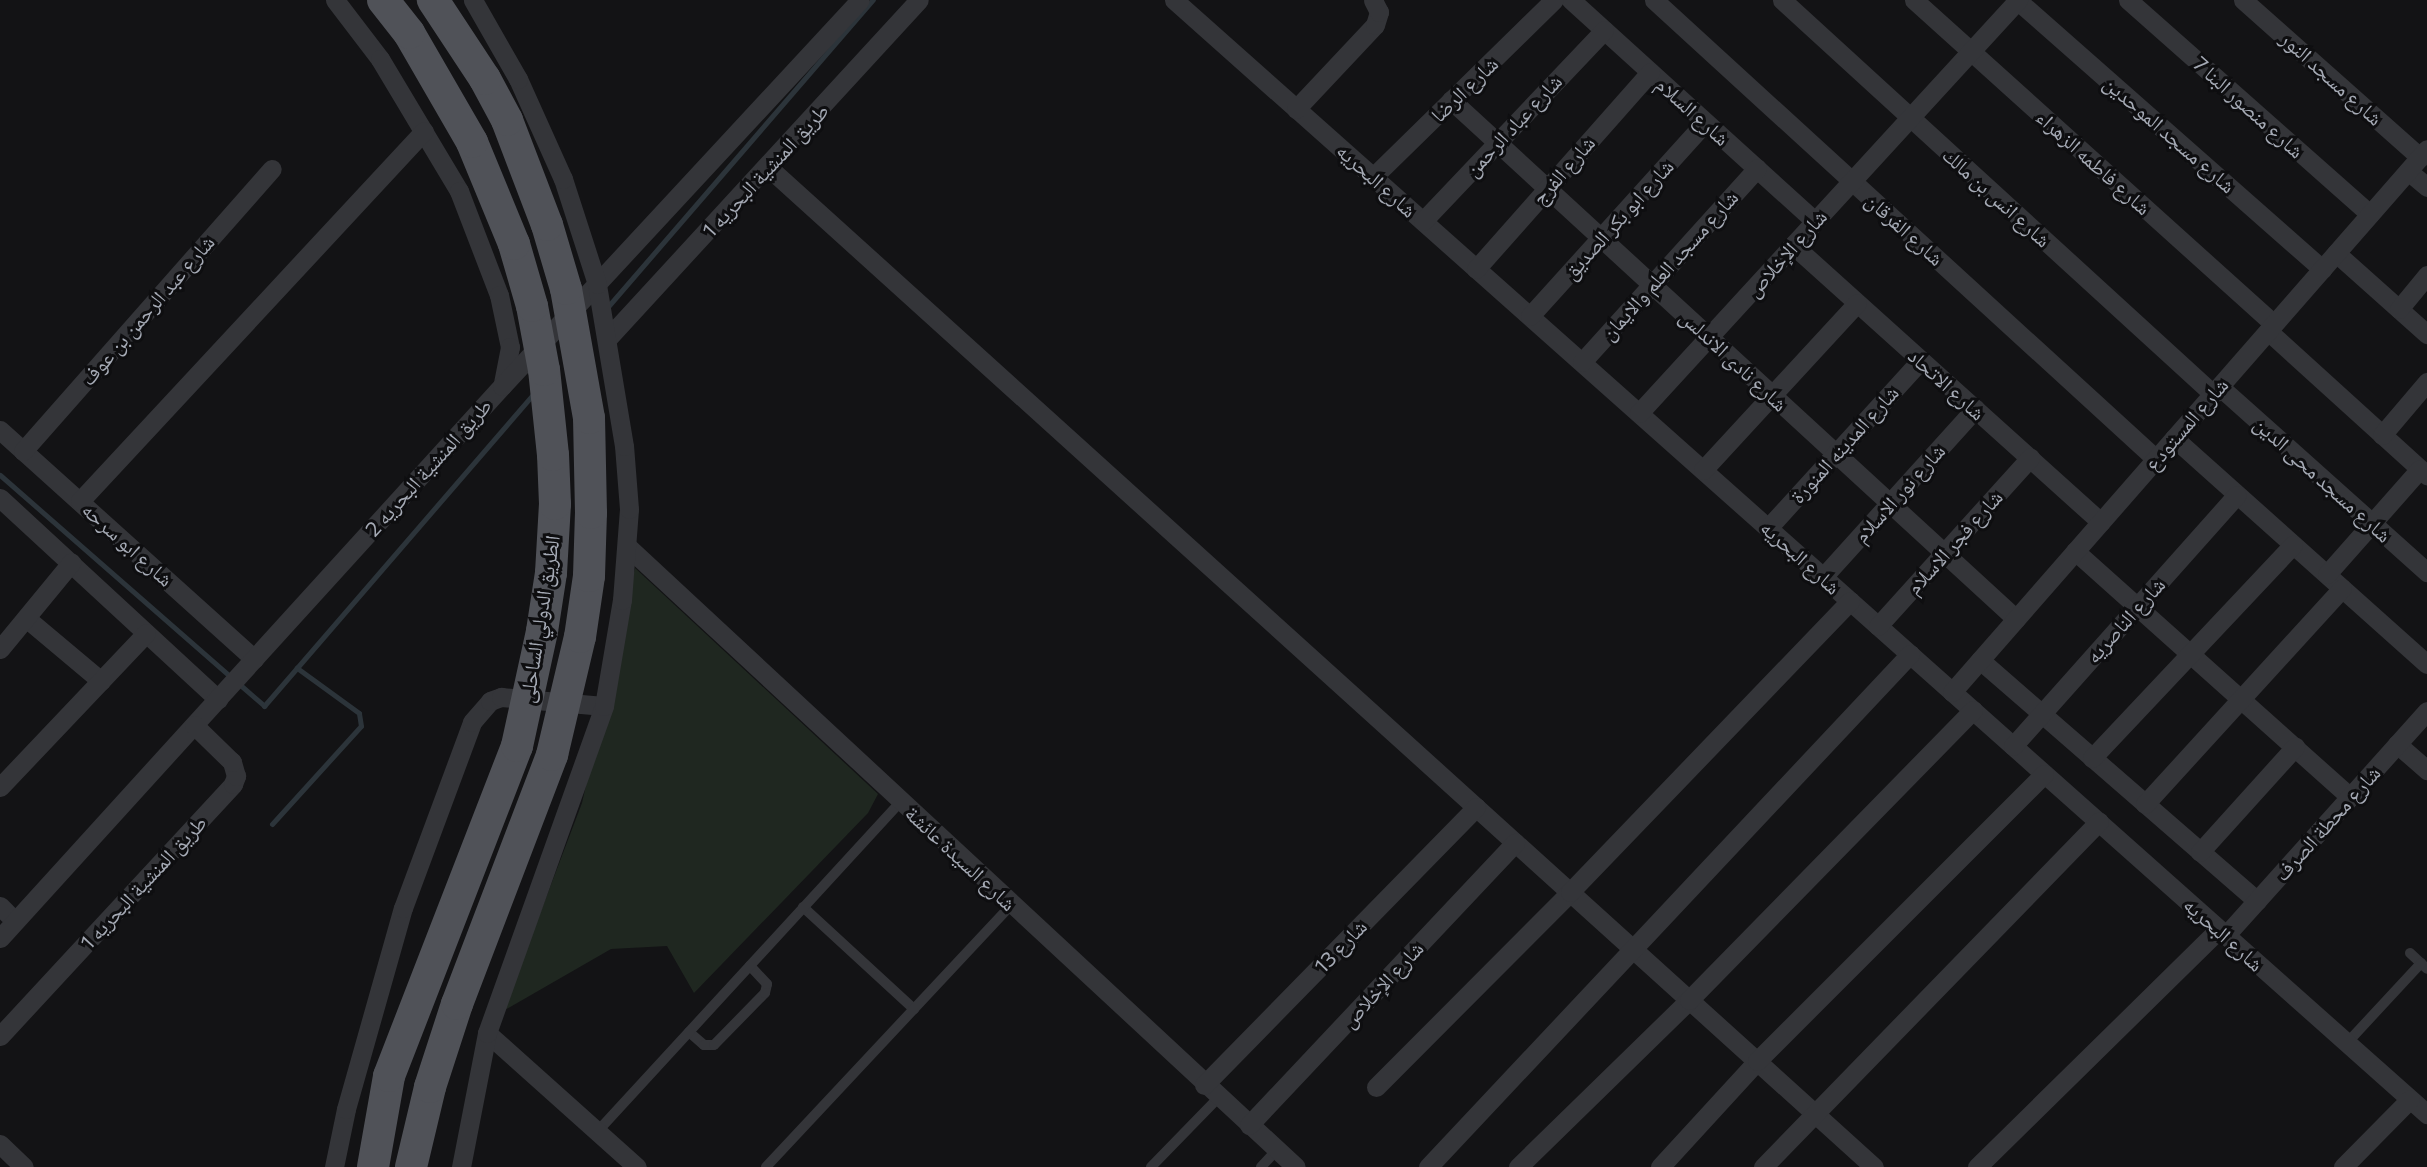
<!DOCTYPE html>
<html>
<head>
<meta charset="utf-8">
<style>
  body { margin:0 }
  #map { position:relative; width:2427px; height:1167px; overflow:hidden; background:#131315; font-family:Commissioner,"Noto Naskh Arabic",sans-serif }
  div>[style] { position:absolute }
  .green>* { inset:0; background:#1f2720 }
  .stream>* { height:5px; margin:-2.5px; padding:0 2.5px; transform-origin:2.5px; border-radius:2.5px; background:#2c343a }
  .lane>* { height:10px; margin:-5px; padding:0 5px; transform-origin:5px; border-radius:5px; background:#343539 }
  .street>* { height:19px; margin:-9.5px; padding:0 9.5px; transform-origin:9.5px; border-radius:9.5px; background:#343539 }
  .primary-bridge>* { height:32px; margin:-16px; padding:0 16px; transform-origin:16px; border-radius:16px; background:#505258 }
  span { translate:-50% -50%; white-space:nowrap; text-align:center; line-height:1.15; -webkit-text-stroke:6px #0e0e10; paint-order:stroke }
  .street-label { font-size:21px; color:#a5aab5 }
</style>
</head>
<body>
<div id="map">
  <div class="green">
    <i style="clip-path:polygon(635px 568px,878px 794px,868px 813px,694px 993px,667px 946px,611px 949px,503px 1011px,582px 803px)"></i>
  </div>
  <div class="stream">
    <i style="left:605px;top:310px;width:410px;rotate:-49.2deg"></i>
    <i style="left:0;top:475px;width:307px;rotate:41.2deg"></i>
    <i style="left:238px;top:683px;width:35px;rotate:41deg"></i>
    <i style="left:264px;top:706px;width:415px;rotate:-49.2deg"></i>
    <i style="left:272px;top:824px;width:132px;rotate:-47.8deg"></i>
    <i style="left:361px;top:726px;width:13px;rotate:-99deg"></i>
    <i style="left:359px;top:713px;width:77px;rotate:-144deg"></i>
  </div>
  <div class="lane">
    <i style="left:803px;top:907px;width:151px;rotate:42.6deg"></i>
    <i style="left:2410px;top:953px;width:23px;rotate:43deg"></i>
    <i style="left:689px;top:1032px;width:20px;rotate:41deg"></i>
    <i style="left:704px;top:1045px;width:10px"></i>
    <i style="left:714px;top:1045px;width:73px;rotate:-45.6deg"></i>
    <i style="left:765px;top:993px;width:9px;rotate:-77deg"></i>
    <i style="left:767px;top:984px;width:25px;rotate:-133deg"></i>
    <i style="left:2347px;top:1043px;width:109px;rotate:-47.2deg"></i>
    <i style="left:597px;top:1132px;width:448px;rotate:-47.4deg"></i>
    <i style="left:766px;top:1167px;width:359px;rotate:-46.9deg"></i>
    <i style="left:1151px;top:1167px;width:98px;rotate:-45.8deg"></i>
    <i style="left:1261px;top:1167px;width:23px;rotate:-47deg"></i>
  </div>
  <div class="street">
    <i style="left:335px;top:0;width:74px;rotate:52.7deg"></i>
    <i style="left:380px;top:59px;width:154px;rotate:59.1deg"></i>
    <i style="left:459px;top:191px;width:111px;rotate:69deg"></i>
    <i style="left:499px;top:295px;width:53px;rotate:78.1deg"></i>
    <i style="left:510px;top:347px;width:37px;rotate:101deg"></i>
    <i style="left:1174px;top:0;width:1677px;rotate:41.64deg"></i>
    <i style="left:1571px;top:0;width:329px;rotate:42.2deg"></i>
    <i style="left:1654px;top:0;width:680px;rotate:42.44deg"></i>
    <i style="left:1782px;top:0;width:584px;rotate:42.43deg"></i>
    <i style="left:1914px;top:0;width:484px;rotate:42deg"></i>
    <i style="left:2017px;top:0;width:407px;rotate:41.4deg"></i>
    <i style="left:2128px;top:0;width:323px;rotate:41.5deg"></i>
    <i style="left:2243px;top:0;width:237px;rotate:41.6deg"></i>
    <i style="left:1451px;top:100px;width:767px;rotate:42.57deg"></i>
    <i style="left:1296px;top:109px;width:115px;rotate:-46.8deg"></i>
    <i style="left:1375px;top:25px;width:14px;rotate:-73deg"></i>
    <i style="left:1379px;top:12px;width:13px;rotate:-117deg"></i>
    <i style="left:768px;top:167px;width:1491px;rotate:42.12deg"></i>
    <i style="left:2408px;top:171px;width:25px;rotate:40deg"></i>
    <i style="left:1373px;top:177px;width:253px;rotate:-44.4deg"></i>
    <i style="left:1423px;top:221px;width:263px;rotate:-46.5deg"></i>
    <i style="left:1793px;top:245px;width:414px;rotate:42deg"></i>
    <i style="left:2336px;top:253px;width:122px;rotate:41.7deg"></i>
    <i style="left:1476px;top:269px;width:263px;rotate:-48.5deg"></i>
    <i style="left:2399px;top:309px;width:44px;rotate:-50.5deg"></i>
    <i style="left:1530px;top:316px;width:261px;rotate:-47.9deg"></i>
    <i style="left:2268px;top:331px;width:215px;rotate:42.2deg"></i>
    <i style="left:608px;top:338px;width:459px;rotate:-47.4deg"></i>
    <i style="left:1582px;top:362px;width:261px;rotate:-47.9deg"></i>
    <i style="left:2220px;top:387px;width:278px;rotate:41.8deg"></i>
    <i style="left:1639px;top:413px;width:561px;rotate:-47.46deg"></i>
    <i style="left:0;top:430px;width:342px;rotate:42deg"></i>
    <i style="left:2382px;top:435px;width:70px;rotate:-49.7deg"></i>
    <i style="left:2174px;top:438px;width:339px;rotate:41.8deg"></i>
    <i style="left:23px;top:451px;width:376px;rotate:-48.6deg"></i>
    <i style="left:1703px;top:470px;width:227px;rotate:-47.3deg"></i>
    <i style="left:0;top:498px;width:297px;rotate:42.7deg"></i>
    <i style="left:80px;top:501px;width:505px;rotate:-47.09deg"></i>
    <i style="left:1768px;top:528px;width:227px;rotate:-47.7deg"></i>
    <i style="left:628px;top:547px;width:911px;rotate:42.87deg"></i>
    <i style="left:2075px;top:551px;width:369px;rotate:41.8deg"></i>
    <i style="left:2327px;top:574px;width:140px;rotate:-48.5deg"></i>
    <i style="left:1823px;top:577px;width:227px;rotate:-47.9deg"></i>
    <i style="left:26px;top:618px;width:98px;rotate:40deg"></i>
    <i style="left:1878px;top:626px;width:227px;rotate:-47.9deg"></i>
    <i style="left:0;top:649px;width:112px;rotate:-50.5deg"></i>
    <i style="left:1980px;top:660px;width:367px;rotate:41deg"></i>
    <i style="left:1952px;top:692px;width:721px;rotate:-48.82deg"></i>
    <i style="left:2397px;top:744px;width:40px;rotate:41deg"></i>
    <i style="left:2013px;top:746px;width:336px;rotate:-48.3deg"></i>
    <i style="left:2092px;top:758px;width:293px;rotate:-46.7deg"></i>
    <i style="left:0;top:787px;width:212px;rotate:-46.5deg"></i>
    <i style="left:2145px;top:804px;width:292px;rotate:-47.6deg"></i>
    <i style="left:2200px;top:852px;width:142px;rotate:-47.9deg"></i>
    <i style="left:0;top:906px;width:21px;rotate:45deg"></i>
    <i style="left:2226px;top:935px;width:301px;rotate:-48.1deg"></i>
    <i style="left:0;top:938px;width:746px;rotate:-47.72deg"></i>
    <i style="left:502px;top:386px;width:526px;rotate:-47.16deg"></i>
    <i style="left:487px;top:1033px;width:201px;rotate:41.8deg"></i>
    <i style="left:0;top:1036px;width:343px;rotate:-47.2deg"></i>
    <i style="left:233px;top:784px;width:9px;rotate:-69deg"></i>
    <i style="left:236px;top:776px;width:15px;rotate:-106deg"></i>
    <i style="left:232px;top:762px;width:53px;rotate:-135.8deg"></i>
    <i style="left:1204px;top:1085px;width:389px;rotate:-45.6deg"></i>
    <i style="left:1376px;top:1087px;width:275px;rotate:-45.1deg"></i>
    <i style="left:1570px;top:892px;width:404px;rotate:-46.1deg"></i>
    <i style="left:1249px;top:1125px;width:388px;rotate:-46.7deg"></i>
    <i style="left:0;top:1144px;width:33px;rotate:44deg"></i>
    <i style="left:334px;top:1167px;width:59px;rotate:-78.3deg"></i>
    <i style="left:346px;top:1109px;width:209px;rotate:-74.2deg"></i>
    <i style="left:403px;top:908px;width:198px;rotate:-69.6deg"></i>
    <i style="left:472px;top:722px;width:28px;rotate:-49deg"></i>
    <i style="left:490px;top:701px;width:12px;rotate:-20deg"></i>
    <i style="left:501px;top:697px;width:103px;rotate:5deg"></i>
    <i style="left:461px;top:1167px;width:136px;rotate:-79deg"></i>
    <i style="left:487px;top:1033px;width:347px;rotate:-70.3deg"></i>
    <i style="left:604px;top:706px;width:108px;rotate:-80.4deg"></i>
    <i style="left:622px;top:600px;width:91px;rotate:-85.6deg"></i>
    <i style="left:629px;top:509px;width:63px;rotate:-94.5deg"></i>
    <i style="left:624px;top:446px;width:164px;rotate:-99.5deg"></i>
    <i style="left:597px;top:284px;width:110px;rotate:-107.9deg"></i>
    <i style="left:563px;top:179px;width:110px;rotate:-114.2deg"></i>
    <i style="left:518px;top:79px;width:91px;rotate:-119.7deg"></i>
    <i style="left:1428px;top:1167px;width:704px;rotate:-46.78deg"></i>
    <i style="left:1518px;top:1167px;width:239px;rotate:-44.3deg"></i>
    <i style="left:1689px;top:1000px;width:406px;rotate:-45.6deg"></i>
    <i style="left:1660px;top:1167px;width:144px;rotate:-47.5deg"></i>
    <i style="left:1757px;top:1061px;width:406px;rotate:-45deg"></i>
    <i style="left:1763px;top:1167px;width:482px;rotate:-45.8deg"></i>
    <i style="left:1977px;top:1167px;width:339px;rotate:-44.5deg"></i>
    <i style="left:2343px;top:1167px;width:95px;rotate:-45.4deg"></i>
  </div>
  <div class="primary-bridge">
    <i style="left:373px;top:1167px;width:92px;rotate:-80deg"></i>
    <i style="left:389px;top:1076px;width:354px;rotate:-68.8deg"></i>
    <i style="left:517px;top:746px;width:118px;rotate:-77.7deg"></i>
    <i style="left:542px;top:631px;width:59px;rotate:-81.2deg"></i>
    <i style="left:551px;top:573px;width:69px;rotate:-86.7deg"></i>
    <i style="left:555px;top:504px;width:49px;rotate:-92.3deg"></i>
    <i style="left:553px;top:455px;width:85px;rotate:-96deg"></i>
    <i style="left:544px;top:370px;width:65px;rotate:-100.6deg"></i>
    <i style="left:532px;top:306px;width:65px;rotate:-106.2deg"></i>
    <i style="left:514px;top:244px;width:110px;rotate:-112.4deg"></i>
    <i style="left:472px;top:142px;width:126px;rotate:-120deg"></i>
    <i style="left:409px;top:33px;width:42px;rotate:-128.2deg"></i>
    <i style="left:411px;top:1167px;width:82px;rotate:-76.6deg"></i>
    <i style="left:430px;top:1087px;width:87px;rotate:-72deg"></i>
    <i style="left:457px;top:1004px;width:267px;rotate:-69.1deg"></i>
    <i style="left:552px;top:755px;width:121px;rotate:-76.7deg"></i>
    <i style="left:580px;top:637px;width:62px;rotate:-81.6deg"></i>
    <i style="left:589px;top:576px;width:63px;rotate:-88.2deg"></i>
    <i style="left:591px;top:513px;width:95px;rotate:-91.2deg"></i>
    <i style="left:589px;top:418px;width:131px;rotate:-100.1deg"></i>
    <i style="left:566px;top:289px;width:67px;rotate:-106.5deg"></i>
    <i style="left:547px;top:225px;width:112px;rotate:-110.9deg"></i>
    <i style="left:507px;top:120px;width:47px;rotate:-118.2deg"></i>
    <i style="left:485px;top:79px;width:95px;rotate:-123.4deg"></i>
  </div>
  <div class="street-label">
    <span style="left:2332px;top:78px;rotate:42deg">شارع مسجد النور</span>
    <span style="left:1464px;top:89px;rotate:-44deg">شارع الرضا</span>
    <span style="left:2249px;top:107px;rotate:42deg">شارع منصور البنا 7</span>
    <span style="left:1693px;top:111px;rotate:42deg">شارع السلام</span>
    <span style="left:1513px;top:125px;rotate:-47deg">شارع عباد الرحمن</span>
    <span style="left:2170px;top:134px;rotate:41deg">شارع مسجد الموحدين</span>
    <span style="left:2094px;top:162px;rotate:42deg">شارع فاطمه الزهراء</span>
    <span style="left:765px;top:170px;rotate:-47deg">طريق المنشية البحريه 1</span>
    <span style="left:1563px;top:170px;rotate:-49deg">شارع الفرج</span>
    <span style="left:1377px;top:180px;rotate:42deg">شارع البحريه</span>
    <span style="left:1997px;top:197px;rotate:42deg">شارع انس بن مالك</span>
    <span style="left:1618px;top:219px;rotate:-48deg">شارع ابو بكر الصديق</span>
    <span style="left:1905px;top:229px;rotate:42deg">شارع الفرقان</span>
    <span style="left:1786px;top:253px;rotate:-48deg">شارع الإخلاص</span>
    <span style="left:1669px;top:265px;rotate:-48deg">شارع مسجد العلم والايمان</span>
    <span style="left:147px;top:310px;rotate:-49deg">شارع عبد الرحمن بن عوف</span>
    <span style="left:1734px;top:360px;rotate:43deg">شارع نادى الاندلس</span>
    <span style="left:1947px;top:384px;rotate:42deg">شارع الاتحاد</span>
    <span style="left:2186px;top:424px;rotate:-49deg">شارع المستودع</span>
    <span style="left:1844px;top:444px;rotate:-48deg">شارع المدينه المنورة</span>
    <span style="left:428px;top:467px;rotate:-48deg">طريق المنشية البحريه 2</span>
    <span style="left:2323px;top:479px;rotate:42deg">شارع مسجد محى الدين</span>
    <span style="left:1899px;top:493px;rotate:-48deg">شارع نور الاسلام</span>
    <span style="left:1954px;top:542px;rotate:-48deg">شارع فجر الاسلام</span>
    <span style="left:128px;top:544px;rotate:42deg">شارع ابو سرحه</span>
    <span style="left:1801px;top:557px;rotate:42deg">شارع البحريه</span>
    <span style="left:539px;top:619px;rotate:-81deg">الطريق الدولي الساحلى</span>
    <span style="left:2125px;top:620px;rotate:-48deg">شارع الناصريه</span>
    <span style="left:2327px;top:823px;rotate:-48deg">شارع محطة الصرف</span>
    <span style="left:961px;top:858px;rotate:43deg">شارع السيدة عائشة</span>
    <span style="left:143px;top:882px;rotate:-47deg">طريق المنشية البحريه 1</span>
    <span style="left:2224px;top:934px;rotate:42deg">شارع البحريه</span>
    <span style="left:1340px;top:946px;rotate:-46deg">شارع 13</span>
    <span style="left:1382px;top:984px;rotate:-47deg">شارع الإخلاص</span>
  </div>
</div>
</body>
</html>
